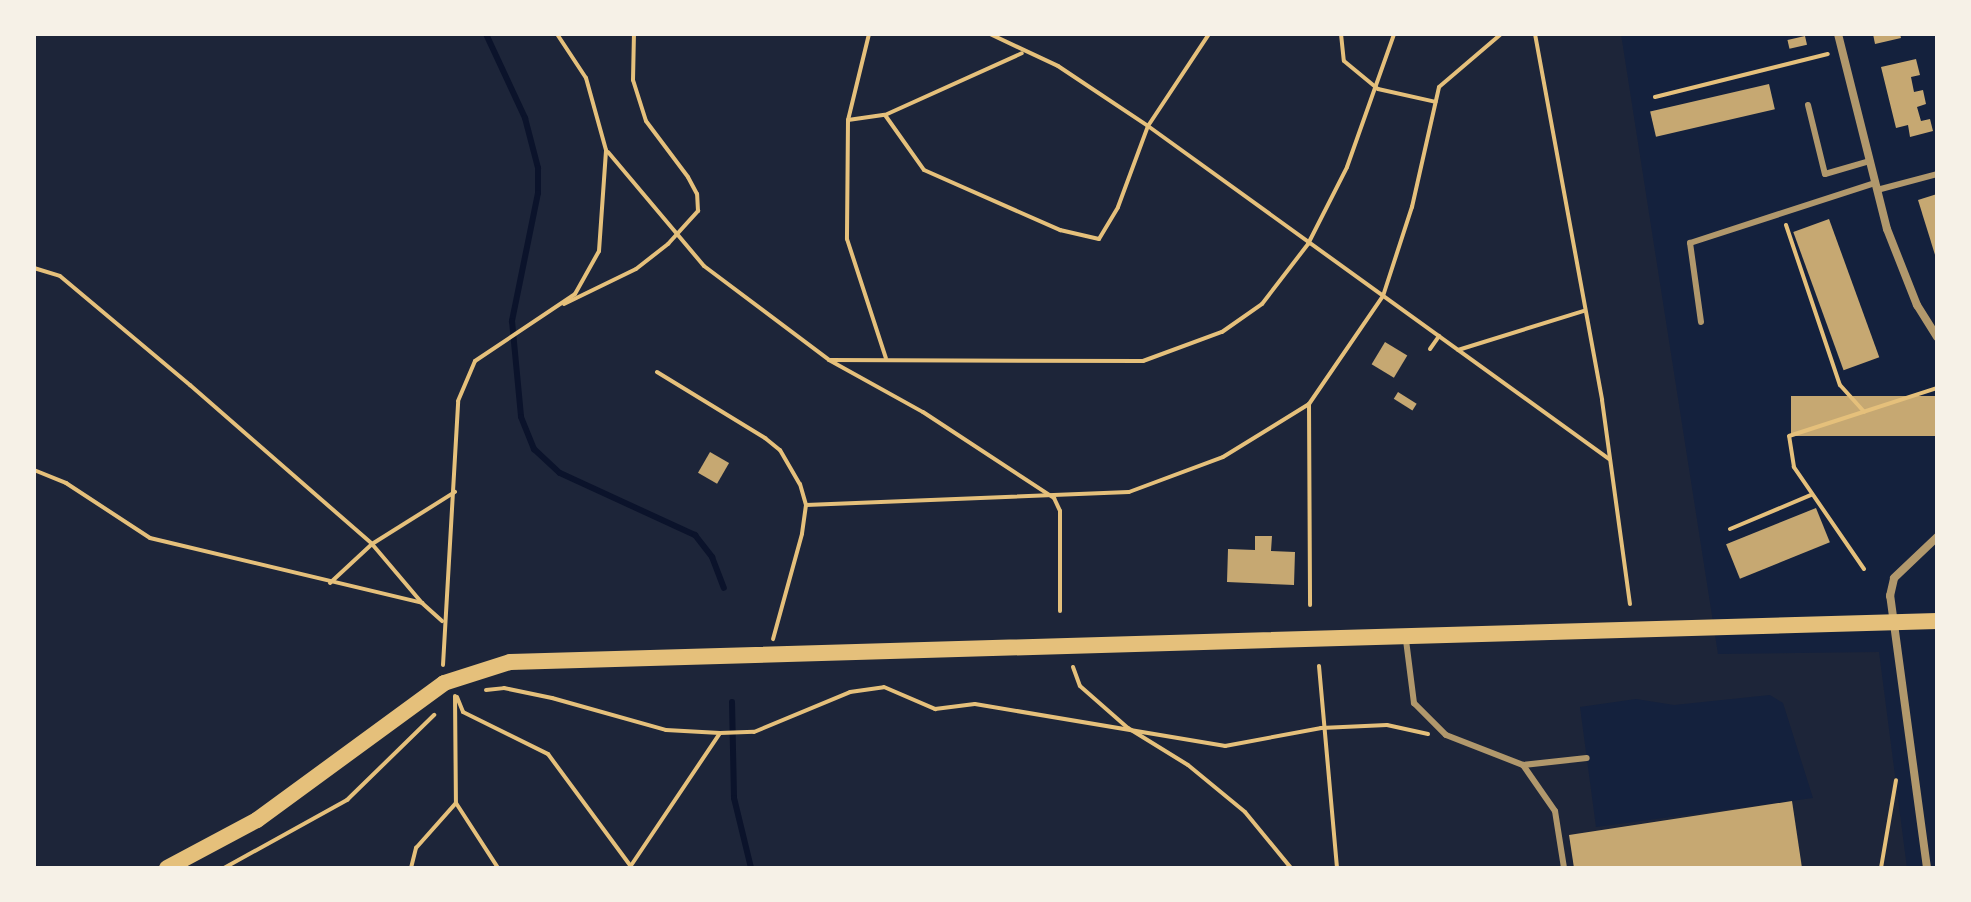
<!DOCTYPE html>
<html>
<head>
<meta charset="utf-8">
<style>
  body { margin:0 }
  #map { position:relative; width:1971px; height:902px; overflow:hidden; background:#14213d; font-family:"Titillium Web",sans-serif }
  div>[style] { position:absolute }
  .green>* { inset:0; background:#1d2539 }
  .stream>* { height:6px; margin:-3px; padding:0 3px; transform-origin:3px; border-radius:3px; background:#0b132b }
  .building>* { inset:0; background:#c6a872; transform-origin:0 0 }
  .path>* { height:4px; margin:-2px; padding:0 2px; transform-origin:2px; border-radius:2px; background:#e5c07b }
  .service>* { height:6px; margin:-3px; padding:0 3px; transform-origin:3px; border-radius:3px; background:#b1986c }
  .minor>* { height:8px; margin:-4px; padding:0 4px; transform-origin:4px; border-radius:4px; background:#b1986c }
  .secondary>* { height:16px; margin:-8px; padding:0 8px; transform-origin:8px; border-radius:8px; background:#e5c07b }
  span { translate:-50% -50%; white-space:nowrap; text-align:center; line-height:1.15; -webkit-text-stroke:8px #f6f1e7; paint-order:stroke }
  .frame { position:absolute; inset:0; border:36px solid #f6f1e7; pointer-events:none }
</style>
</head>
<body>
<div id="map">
  <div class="green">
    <i style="clip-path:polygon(evenodd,34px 34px,1621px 34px,1718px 654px,1879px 652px,1907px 868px,34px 868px,34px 34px,1770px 695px,1783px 703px,1813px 798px,1596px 827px,1580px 707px,1636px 699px,1674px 705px,1770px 695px)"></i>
  </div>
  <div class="stream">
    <i style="left:486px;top:34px;width:93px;rotate:65.1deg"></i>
    <i style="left:525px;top:118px;width:52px;rotate:75.4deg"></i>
    <i style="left:538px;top:168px;width:25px;rotate:90deg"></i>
    <i style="left:538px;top:193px;width:131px;rotate:101.5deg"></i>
    <i style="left:512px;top:321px;width:96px;rotate:84.6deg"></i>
    <i style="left:521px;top:417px;width:35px;rotate:68deg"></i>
    <i style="left:534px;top:449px;width:35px;rotate:43deg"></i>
    <i style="left:560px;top:473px;width:149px;rotate:24.7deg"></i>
    <i style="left:695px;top:535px;width:28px;rotate:52deg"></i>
    <i style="left:712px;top:557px;width:33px;rotate:69deg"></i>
    <i style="left:732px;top:702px;width:96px;rotate:88.8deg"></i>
    <i style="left:734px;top:798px;width:72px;rotate:76.3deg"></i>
  </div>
  <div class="building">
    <i style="clip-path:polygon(1873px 34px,1900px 34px,1901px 38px,1875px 44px)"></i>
    <i style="left:1805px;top:36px;width:9px;height:18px;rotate:77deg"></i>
    <i style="clip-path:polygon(1916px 59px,1920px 75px,1911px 77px,1914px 92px,1923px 90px,1926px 104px,1917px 107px,1921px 121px,1930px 119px,1933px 131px,1910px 137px,1908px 125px,1896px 128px,1881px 67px)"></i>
    <i style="left:1769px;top:84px;width:26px;height:122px;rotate:77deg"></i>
    <i style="clip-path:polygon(1937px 194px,1937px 258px,1936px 258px,1918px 200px)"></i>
    <i style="left:1829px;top:219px;width:147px;height:38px;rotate:70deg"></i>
    <i style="left:1385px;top:342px;width:26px;height:26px;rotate:31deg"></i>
    <i style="left:1398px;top:392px;width:22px;height:8px;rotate:32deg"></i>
    <i style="left:1937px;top:396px;width:40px;height:146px;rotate:90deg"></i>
    <i style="left:710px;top:452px;width:22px;height:24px;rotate:30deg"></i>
    <i style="left:1816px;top:508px;width:37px;height:97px;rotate:68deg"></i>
    <i style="clip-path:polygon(1255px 536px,1272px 536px,1271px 551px,1295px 552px,1294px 585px,1227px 582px,1228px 549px,1255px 550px)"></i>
    <i style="clip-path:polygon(1792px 801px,1802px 868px,1574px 868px,1569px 835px)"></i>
  </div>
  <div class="path">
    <i style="left:869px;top:34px;width:89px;rotate:103.7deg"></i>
    <i style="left:848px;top:120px;width:119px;rotate:90.5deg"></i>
    <i style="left:847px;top:239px;width:125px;rotate:71.9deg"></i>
    <i style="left:990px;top:34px;width:75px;rotate:25.2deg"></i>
    <i style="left:1058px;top:66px;width:108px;rotate:33.7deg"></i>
    <i style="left:1148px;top:126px;width:569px;rotate:35.84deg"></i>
    <i style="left:1341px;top:34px;width:27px;rotate:84deg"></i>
    <i style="left:1344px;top:61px;width:44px;rotate:39.5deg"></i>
    <i style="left:1378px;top:89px;width:59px;rotate:12.6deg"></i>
    <i style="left:1535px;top:34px;width:372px;rotate:79.6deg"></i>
    <i style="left:1602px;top:400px;width:206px;rotate:82.2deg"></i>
    <i style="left:1655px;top:97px;width:178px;rotate:-14deg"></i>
    <i style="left:885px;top:115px;width:67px;rotate:54.7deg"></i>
    <i style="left:924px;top:170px;width:149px;rotate:23.8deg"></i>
    <i style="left:1060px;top:230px;width:40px;rotate:13deg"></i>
    <i style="left:1099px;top:239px;width:37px;rotate:-59deg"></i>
    <i style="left:1118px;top:207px;width:86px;rotate:-69.7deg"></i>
    <i style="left:1148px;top:126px;width:110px;rotate:-56.5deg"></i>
    <i style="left:848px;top:120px;width:37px;rotate:-8deg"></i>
    <i style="left:885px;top:115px;width:150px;rotate:-24.3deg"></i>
    <i style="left:608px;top:152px;width:149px;rotate:49.9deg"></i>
    <i style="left:704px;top:266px;width:156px;rotate:36.9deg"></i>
    <i style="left:829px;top:360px;width:107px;rotate:29deg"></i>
    <i style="left:923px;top:412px;width:157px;rotate:33.3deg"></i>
    <i style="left:1054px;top:498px;width:14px;rotate:65deg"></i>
    <i style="left:1060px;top:511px;width:100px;rotate:90deg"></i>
    <i style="left:1786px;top:225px;width:169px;rotate:71.4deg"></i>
    <i style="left:1840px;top:385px;width:36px;rotate:48deg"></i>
    <i style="left:34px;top:268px;width:27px;rotate:17deg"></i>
    <i style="left:60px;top:276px;width:170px;rotate:40deg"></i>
    <i style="left:190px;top:385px;width:242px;rotate:41.1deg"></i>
    <i style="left:372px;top:544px;width:77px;rotate:49.7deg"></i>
    <i style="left:564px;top:304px;width:80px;rotate:-25.9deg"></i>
    <i style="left:636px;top:269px;width:41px;rotate:-38deg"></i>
    <i style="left:668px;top:244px;width:45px;rotate:-47.7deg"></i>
    <i style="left:698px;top:211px;width:17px;rotate:-93deg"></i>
    <i style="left:697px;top:194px;width:19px;rotate:-118deg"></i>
    <i style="left:688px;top:177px;width:70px;rotate:-126.9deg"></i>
    <i style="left:646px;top:121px;width:43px;rotate:-107.6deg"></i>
    <i style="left:633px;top:80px;width:46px;rotate:-88.8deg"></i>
    <i style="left:1430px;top:349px;width:16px;rotate:-55deg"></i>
    <i style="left:1458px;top:350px;width:131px;rotate:-17.3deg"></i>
    <i style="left:829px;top:360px;width:314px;rotate:0.2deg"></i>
    <i style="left:1143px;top:361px;width:84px;rotate:-20.2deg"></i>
    <i style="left:1222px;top:332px;width:49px;rotate:-35deg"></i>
    <i style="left:1262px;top:304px;width:76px;rotate:-52.5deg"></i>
    <i style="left:1308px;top:244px;width:86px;rotate:-63.1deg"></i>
    <i style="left:1347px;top:167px;width:141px;rotate:-70.5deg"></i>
    <i style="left:657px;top:372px;width:127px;rotate:31.4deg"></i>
    <i style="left:765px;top:438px;width:19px;rotate:39deg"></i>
    <i style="left:780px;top:450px;width:39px;rotate:60deg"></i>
    <i style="left:800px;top:484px;width:22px;rotate:74deg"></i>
    <i style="left:806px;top:505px;width:29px;rotate:98deg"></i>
    <i style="left:802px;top:534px;width:109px;rotate:105.4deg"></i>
    <i style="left:1309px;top:404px;width:201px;rotate:89.7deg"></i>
    <i style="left:34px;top:470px;width:35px;rotate:22deg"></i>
    <i style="left:66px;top:483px;width:100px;rotate:33.2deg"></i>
    <i style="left:150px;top:538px;width:280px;rotate:13.4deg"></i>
    <i style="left:422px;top:603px;width:27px;rotate:42deg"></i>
    <i style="left:806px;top:505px;width:323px;rotate:-2.3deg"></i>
    <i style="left:1129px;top:492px;width:100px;rotate:-20.4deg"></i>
    <i style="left:1223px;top:457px;width:101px;rotate:-31.6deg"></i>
    <i style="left:1309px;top:404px;width:131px;rotate:-55.6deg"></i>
    <i style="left:1383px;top:296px;width:94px;rotate:-72deg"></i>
    <i style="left:1412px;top:207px;width:123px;rotate:-77.3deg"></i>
    <i style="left:1439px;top:87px;width:82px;rotate:-40.5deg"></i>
    <i style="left:1730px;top:529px;width:88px;rotate:-22.8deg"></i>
    <i style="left:1864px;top:569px;width:124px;rotate:-124.5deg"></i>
    <i style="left:1794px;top:467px;width:31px;rotate:-99deg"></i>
    <i style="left:1789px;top:436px;width:156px;rotate:-18deg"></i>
    <i style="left:330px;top:583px;width:57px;rotate:-42.9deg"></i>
    <i style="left:372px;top:544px;width:98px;rotate:-32.1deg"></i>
    <i style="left:443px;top:665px;width:264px;rotate:-86.7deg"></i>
    <i style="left:458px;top:401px;width:43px;rotate:-67deg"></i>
    <i style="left:475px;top:361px;width:120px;rotate:-33.8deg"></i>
    <i style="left:575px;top:294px;width:49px;rotate:-60.8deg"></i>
    <i style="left:599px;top:251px;width:101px;rotate:-86deg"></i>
    <i style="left:606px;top:150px;width:75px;rotate:-105.5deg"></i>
    <i style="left:586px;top:78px;width:53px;rotate:-123.4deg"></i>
    <i style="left:1319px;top:666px;width:203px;rotate:84.9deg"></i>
    <i style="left:1073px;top:667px;width:20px;rotate:70deg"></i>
    <i style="left:1080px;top:686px;width:64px;rotate:41.2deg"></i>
    <i style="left:1128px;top:728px;width:70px;rotate:31.7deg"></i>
    <i style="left:1188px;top:765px;width:74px;rotate:39.5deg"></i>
    <i style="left:1245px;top:812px;width:72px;rotate:50.6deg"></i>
    <i style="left:486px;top:690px;width:18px;rotate:-6deg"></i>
    <i style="left:504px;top:688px;width:49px;rotate:11.8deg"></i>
    <i style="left:552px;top:698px;width:118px;rotate:15.7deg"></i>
    <i style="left:666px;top:730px;width:54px;rotate:3.2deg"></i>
    <i style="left:720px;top:733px;width:34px;rotate:-2deg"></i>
    <i style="left:754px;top:732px;width:104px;rotate:-22.6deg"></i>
    <i style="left:850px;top:692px;width:34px;rotate:-8deg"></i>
    <i style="left:884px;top:687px;width:56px;rotate:23.3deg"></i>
    <i style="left:935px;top:709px;width:40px;rotate:-7.1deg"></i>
    <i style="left:975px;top:704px;width:254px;rotate:9.5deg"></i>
    <i style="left:1225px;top:746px;width:98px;rotate:-10.6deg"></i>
    <i style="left:1321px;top:728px;width:66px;rotate:-2.6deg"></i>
    <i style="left:1387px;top:725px;width:42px;rotate:12.4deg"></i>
    <i style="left:455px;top:696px;width:107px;rotate:89.5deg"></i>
    <i style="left:456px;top:803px;width:77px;rotate:57.1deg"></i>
    <i style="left:457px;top:697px;width:16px;rotate:68deg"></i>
    <i style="left:463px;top:712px;width:95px;rotate:26.3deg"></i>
    <i style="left:548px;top:754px;width:142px;rotate:53.6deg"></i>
    <i style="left:630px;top:867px;width:161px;rotate:-56.1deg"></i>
    <i style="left:224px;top:868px;width:141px;rotate:-28.9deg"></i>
    <i style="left:347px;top:800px;width:122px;rotate:-44.3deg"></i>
    <i style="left:411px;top:868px;width:21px;rotate:-76deg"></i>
    <i style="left:416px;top:848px;width:60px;rotate:-48.4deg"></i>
    <i style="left:1881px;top:868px;width:89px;rotate:-80.3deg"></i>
  </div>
  <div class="service">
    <i style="left:1808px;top:105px;width:71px;rotate:76.2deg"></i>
    <i style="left:1825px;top:174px;width:47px;rotate:-16.1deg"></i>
    <i style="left:1877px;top:190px;width:62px;rotate:-14.9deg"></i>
    <i style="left:1701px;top:322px;width:80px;rotate:-97.9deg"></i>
    <i style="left:1690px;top:243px;width:194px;rotate:-18deg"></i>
    <i style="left:1406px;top:640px;width:64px;rotate:82.8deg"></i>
    <i style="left:1414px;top:703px;width:45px;rotate:45deg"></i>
    <i style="left:1446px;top:735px;width:83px;rotate:21.3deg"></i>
    <i style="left:1523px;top:765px;width:56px;rotate:55.2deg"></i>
    <i style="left:1555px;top:811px;width:58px;rotate:81deg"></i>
    <i style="left:1523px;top:765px;width:64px;rotate:-6.2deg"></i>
  </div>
  <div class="minor">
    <i style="left:1838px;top:34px;width:201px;rotate:75.9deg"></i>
    <i style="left:1887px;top:229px;width:82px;rotate:68.5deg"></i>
    <i style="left:1917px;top:305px;width:38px;rotate:58deg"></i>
    <i style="left:1927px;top:868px;width:275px;rotate:-97.7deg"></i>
    <i style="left:1890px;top:596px;width:18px;rotate:-77deg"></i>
    <i style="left:1894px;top:578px;width:59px;rotate:-43.6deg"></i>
  </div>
  <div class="secondary">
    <i style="left:167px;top:868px;width:102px;rotate:-28.1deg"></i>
    <i style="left:257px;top:820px;width:232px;rotate:-36.2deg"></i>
    <i style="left:444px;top:683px;width:69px;rotate:-17.7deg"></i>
    <i style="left:510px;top:662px;width:1428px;rotate:-1.65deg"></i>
  </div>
  <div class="frame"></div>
</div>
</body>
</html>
